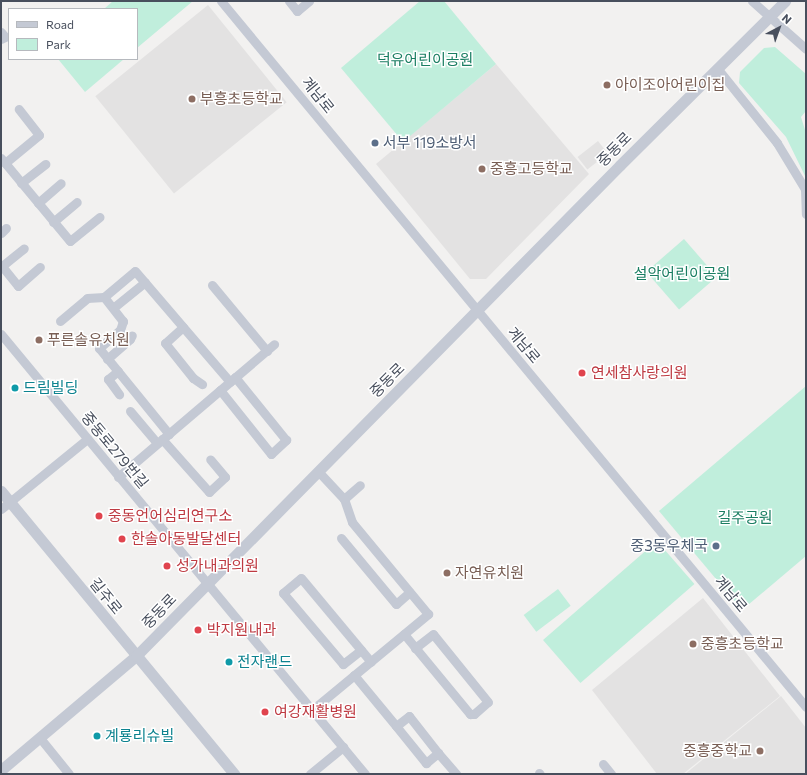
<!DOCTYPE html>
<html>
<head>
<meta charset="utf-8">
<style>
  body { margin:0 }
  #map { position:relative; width:807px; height:775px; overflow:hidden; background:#f2f1f0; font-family:Commissioner,"Noto Sans KR",sans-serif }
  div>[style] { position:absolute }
  .education>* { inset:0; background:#e3e2e2; transform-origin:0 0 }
  .green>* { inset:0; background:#c0eedc; transform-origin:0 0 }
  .minor>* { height:9px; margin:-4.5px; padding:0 4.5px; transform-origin:4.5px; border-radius:4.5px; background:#c4c9d4 }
  .tertiary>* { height:11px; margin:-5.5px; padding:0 5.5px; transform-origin:5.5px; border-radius:5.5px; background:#c4c9d4 }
  .dots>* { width:11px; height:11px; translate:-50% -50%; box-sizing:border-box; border:2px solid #fff; border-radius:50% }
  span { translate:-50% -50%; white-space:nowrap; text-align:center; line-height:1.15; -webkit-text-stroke:3px #fff; paint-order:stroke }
  .park-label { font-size:15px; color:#1a7e62 }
  .education-label { font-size:15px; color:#785e54 }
  .left { translate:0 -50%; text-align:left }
  .right { translate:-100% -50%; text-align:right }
  .street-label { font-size:15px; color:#484f5d }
  .service-label { font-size:15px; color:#4e5e75 }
  .health-label { font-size:15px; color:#be3a42 }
  .culture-label { font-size:15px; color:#0d838f }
  .frame { position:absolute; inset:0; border:2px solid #484f5d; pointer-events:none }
  .legend { position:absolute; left:8px; top:8px; width:130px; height:52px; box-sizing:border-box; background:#fff; border:1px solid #b6b9be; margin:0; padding:5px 7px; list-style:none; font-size:12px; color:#484f5d }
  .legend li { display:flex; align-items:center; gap:8px; height:20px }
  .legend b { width:20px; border:1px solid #b6b9be }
  .north { position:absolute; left:759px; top:8px; width:40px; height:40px; -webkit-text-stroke:3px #fff; paint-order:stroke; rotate:41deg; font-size:11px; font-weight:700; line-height:16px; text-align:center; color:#484f5d }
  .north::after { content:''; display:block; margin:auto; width:14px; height:18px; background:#484f5d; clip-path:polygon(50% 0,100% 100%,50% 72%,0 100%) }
</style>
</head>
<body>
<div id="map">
  <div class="education">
    <i style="left:208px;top:5px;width:125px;height:145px;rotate:51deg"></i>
    <i style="clip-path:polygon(496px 64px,589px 174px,486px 279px,470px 279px,376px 164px)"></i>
    <i style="left:598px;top:141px;width:16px;height:26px;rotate:52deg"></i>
    <i style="clip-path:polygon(703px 598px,780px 696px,683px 774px,657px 774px,592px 690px)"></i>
    <i style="clip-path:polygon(781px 696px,806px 728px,806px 774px,685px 774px)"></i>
  </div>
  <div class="green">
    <i style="clip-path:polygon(113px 1px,193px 1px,137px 48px,137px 9px,104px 9px)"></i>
    <i style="clip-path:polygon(420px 1px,444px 1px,496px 64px,403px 142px,341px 68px)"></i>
    <i style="clip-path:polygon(775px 47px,806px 74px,806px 111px,801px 117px,806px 133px,806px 178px,786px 137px,739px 83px,740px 72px,764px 48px)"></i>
    <i style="clip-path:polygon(58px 59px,124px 59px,85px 92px)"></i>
    <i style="left:684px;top:239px;width:50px;height:50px;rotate:49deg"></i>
    <i style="clip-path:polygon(806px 386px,806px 556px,742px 610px,659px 511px)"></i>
    <i style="left:657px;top:541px;width:57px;height:151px;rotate:49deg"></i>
    <i style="left:558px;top:589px;width:21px;height:43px;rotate:53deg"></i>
  </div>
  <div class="minor">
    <i style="left:221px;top:1px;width:917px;rotate:50.35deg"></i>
    <i style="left:289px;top:1px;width:13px;rotate:51deg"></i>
    <i style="left:297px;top:11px;width:16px;rotate:-40deg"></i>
    <i style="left:752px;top:1px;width:72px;rotate:41.6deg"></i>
    <i style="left:1px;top:32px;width:6px;rotate:51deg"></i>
    <i style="left:5px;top:37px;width:4px;rotate:153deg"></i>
    <i style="left:717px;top:68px;width:96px;rotate:51.3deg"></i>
    <i style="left:777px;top:143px;width:54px;rotate:58.7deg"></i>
    <i style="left:805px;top:189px;width:25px;rotate:88deg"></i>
    <i style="left:1px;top:158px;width:108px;rotate:50.3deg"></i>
    <i style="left:70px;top:241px;width:38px;rotate:-39deg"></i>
    <i style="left:5px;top:163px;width:44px;rotate:-39.5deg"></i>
    <i style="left:39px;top:135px;width:33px;rotate:-128deg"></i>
    <i style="left:21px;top:183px;width:31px;rotate:-38deg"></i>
    <i style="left:38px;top:203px;width:30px;rotate:-41deg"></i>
    <i style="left:53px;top:222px;width:31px;rotate:-40deg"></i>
    <i style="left:1px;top:233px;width:7px;rotate:-45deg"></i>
    <i style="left:1px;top:265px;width:27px;rotate:51deg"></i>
    <i style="left:18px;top:286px;width:29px;rotate:-41deg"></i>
    <i style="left:2px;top:266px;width:28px;rotate:-39deg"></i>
    <i style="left:212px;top:285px;width:86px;rotate:50.2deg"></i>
    <i style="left:104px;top:297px;width:31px;rotate:52deg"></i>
    <i style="left:123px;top:321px;width:9px;rotate:108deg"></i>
    <i style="left:120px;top:330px;width:28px;rotate:139deg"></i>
    <i style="left:99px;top:348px;width:111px;rotate:50.9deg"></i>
    <i style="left:113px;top:308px;width:41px;rotate:-39.1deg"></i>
    <i style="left:60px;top:321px;width:35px;rotate:-40deg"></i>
    <i style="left:87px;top:298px;width:17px;rotate:-3deg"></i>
    <i style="left:104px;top:297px;width:40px;rotate:-40deg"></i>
    <i style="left:135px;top:271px;width:146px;rotate:49.4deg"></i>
    <i style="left:183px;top:327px;width:24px;rotate:138deg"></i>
    <i style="left:165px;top:343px;width:45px;rotate:51.3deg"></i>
    <i style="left:193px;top:378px;width:11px;rotate:34deg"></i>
    <i style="left:1px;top:334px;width:571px;rotate:50.4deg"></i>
    <i style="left:107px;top:359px;width:30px;rotate:-41deg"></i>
    <i style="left:130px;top:339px;width:4px;rotate:-63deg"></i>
    <i style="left:118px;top:371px;width:13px;rotate:141deg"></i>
    <i style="left:108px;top:379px;width:19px;rotate:54deg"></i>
    <i style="left:220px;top:390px;width:82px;rotate:51.4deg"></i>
    <i style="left:271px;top:454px;width:21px;rotate:-43deg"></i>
    <i style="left:286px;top:440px;width:81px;rotate:-129deg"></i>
    <i style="left:130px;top:411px;width:42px;rotate:49.8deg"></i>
    <i style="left:162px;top:439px;width:71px;rotate:48.4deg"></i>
    <i style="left:209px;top:492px;width:22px;rotate:-43deg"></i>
    <i style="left:225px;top:477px;width:23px;rotate:-130deg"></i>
    <i style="left:118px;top:477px;width:205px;rotate:-40.4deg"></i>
    <i style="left:344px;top:499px;width:21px;rotate:-41deg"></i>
    <i style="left:1px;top:509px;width:111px;rotate:-39.1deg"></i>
    <i style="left:341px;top:538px;width:86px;rotate:50.2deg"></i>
    <i style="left:396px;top:604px;width:18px;rotate:-41deg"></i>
    <i style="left:404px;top:634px;width:104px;rotate:50.5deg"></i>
    <i style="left:470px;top:714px;width:4px"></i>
    <i style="left:474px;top:714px;width:18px;rotate:-41deg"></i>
    <i style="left:488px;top:702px;width:87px;rotate:-129deg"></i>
    <i style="left:433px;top:634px;width:23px;rotate:142deg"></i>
    <i style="left:361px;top:650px;width:23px;rotate:142deg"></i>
    <i style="left:343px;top:664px;width:93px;rotate:-130.2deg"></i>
    <i style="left:283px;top:593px;width:23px;rotate:-40deg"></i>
    <i style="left:301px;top:578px;width:109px;rotate:50.2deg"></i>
    <i style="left:354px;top:675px;width:66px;rotate:50.5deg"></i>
    <i style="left:396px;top:726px;width:48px;rotate:51deg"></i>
    <i style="left:426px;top:763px;width:16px;rotate:-40deg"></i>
    <i style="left:438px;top:753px;width:47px;rotate:-128.1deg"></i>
    <i style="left:409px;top:716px;width:16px;rotate:142deg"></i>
    <i style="left:312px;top:710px;width:151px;rotate:-39.6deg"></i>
    <i style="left:428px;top:614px;width:119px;rotate:-129.6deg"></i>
    <i style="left:352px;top:522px;width:24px;rotate:-109deg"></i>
    <i style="left:344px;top:499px;width:38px;rotate:-133deg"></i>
    <i style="left:40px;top:738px;width:46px;rotate:51.1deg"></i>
    <i style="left:438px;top:753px;width:28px;rotate:49deg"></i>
    <i style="left:603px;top:764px;width:13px;rotate:51deg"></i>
    <i style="left:539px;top:773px;width:1px;rotate:45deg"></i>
    <i style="left:310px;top:774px;width:43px;rotate:-39.3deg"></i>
  </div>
  <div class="tertiary">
    <i style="left:1px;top:491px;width:367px;rotate:50.5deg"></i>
    <i style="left:1px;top:770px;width:177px;rotate:-40.2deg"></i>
    <i style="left:136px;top:656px;width:689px;rotate:-45.41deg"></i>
    <i style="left:620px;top:165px;width:233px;rotate:-44.8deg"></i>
  </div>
  <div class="dots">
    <i style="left:607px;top:85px;background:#8d6e63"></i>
    <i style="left:192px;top:99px;background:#8d6e63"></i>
    <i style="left:375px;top:143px;background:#5c6f8a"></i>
    <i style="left:482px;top:169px;background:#8d6e63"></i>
    <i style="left:39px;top:340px;background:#8d6e63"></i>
    <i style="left:582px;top:373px;background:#e0444e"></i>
    <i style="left:15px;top:388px;background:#0f9aa8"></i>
    <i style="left:99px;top:516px;background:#e0444e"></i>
    <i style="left:122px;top:539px;background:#e0444e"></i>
    <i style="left:716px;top:546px;background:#5c6f8a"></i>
    <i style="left:167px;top:566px;background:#e0444e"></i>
    <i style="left:447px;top:573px;background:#8d6e63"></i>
    <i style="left:198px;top:630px;background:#e0444e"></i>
    <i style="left:693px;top:644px;background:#8d6e63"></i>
    <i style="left:229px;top:662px;background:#0f9aa8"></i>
    <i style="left:265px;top:712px;background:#e0444e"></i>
    <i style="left:97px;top:736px;background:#0f9aa8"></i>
    <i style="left:760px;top:751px;background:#8d6e63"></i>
  </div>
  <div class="park-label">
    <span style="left:425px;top:60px">덕유어린이공원</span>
    <span style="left:682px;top:274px">설악어린이공원</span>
    <span style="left:745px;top:518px">길주공원</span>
  </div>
  <div class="education-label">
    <span class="left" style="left:615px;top:85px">아이조아어린이집</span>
    <span class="left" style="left:200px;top:99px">부흥초등학교</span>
    <span class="left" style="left:490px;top:169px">중흥고등학교</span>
    <span class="left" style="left:47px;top:340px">푸른솔유치원</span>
    <span class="left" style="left:455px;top:573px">자연유치원</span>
    <span class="left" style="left:701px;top:644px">중흥초등학교</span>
    <span class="right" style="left:752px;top:751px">중흥중학교</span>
  </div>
  <div class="street-label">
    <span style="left:318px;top:95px;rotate:51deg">계남로</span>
    <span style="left:614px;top:149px;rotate:-45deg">중동로</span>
    <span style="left:524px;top:345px;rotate:50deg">계남로</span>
    <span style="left:387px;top:380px;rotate:-45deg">중동로</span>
    <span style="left:115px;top:450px;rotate:50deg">중동로279번길</span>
    <span style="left:731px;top:594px;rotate:50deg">계남로</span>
    <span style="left:106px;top:596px;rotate:51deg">길주로</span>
    <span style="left:159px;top:611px;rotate:-46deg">중동로</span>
  </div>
  <div class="service-label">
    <span class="left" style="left:383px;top:143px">서부 119소방서</span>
    <span class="right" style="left:708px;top:546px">중3동우체국</span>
  </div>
  <div class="health-label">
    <span class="left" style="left:591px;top:373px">연세참사랑의원</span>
    <span class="left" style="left:108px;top:516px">중동언어심리연구소</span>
    <span class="left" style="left:131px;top:539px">한솔아동발달센터</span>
    <span class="left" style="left:176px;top:566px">성가내과의원</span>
    <span class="left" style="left:207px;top:630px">박지원내과</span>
    <span class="left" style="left:274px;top:712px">여강재활병원</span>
  </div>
  <div class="culture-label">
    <span class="left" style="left:23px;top:388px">드림빌딩</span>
    <span class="left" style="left:237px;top:662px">전자랜드</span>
    <span class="left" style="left:105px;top:736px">계룡리슈빌</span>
  </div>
  <div class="frame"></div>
  <ul class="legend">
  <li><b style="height:5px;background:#c4c9d4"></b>Road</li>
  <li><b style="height:11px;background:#c0eedc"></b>Park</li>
  </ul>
  <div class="north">N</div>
</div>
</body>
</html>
